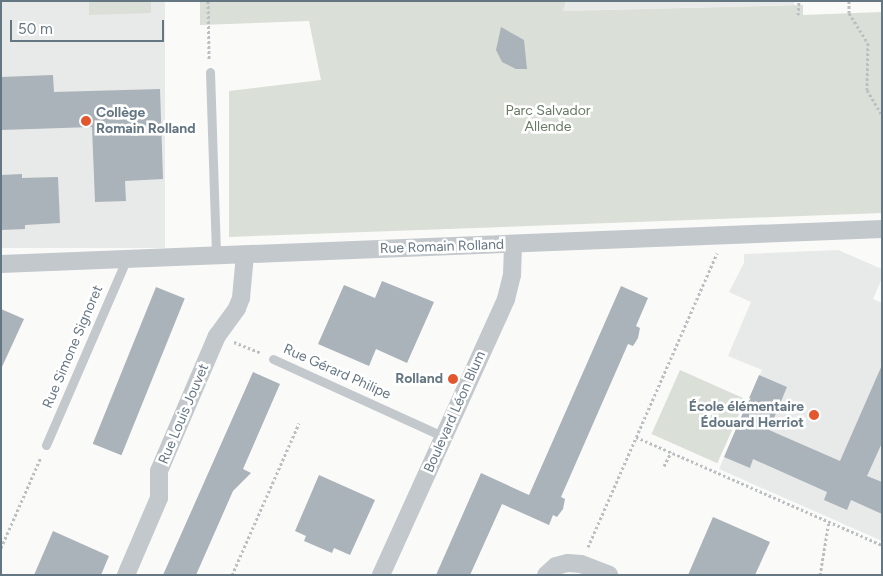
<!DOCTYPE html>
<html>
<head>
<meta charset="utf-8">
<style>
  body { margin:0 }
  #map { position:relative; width:883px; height:576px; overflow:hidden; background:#fafaf8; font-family:Figtree,sans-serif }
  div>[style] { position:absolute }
  .built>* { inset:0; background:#e8e9e9; transform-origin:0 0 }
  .green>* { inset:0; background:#dadfd7; transform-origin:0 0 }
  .building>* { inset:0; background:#aab3b9; transform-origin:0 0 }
  .path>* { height:3px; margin-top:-1.5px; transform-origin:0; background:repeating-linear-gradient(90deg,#bbbfc2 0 2.5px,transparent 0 5px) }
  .lane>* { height:9px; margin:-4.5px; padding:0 4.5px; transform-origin:4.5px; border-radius:4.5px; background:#c3c8cc }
  .street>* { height:18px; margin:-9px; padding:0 9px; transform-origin:9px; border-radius:9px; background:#c3c8cc }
  .dots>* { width:14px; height:14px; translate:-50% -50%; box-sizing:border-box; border:2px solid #fff; border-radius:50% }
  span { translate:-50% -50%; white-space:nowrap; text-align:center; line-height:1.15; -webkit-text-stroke:5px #fff; paint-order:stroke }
  .park-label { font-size:14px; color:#687a64 }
  .poi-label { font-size:14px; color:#657683; font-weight:700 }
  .left { translate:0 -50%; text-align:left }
  .right { translate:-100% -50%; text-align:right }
  .street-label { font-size:14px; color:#657683 }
  .frame { position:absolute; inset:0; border:2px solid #657683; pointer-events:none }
  .scale { position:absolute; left:10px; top:20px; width:154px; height:22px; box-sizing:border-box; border:2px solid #657683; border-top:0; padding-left:6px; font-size:15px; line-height:18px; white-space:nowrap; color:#657683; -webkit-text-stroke:4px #fff; paint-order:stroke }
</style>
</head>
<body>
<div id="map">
  <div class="built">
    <i style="left:1px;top:1px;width:164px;height:247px"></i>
    <i style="clip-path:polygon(566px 1px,794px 1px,794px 5px,563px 11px)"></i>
    <i style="clip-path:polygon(838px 250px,882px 269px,882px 278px,873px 299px,882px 303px,882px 541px,719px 469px,762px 370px,728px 356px,751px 302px,729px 292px,744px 263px,744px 254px)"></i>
  </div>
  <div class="green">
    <i style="clip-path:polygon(89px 1px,151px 1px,151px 13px,89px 15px)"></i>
    <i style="clip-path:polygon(200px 1px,566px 1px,563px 11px,803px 5px,803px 15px,882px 12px,882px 213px,229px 237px,229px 91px,321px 80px,309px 21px,200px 25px)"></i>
    <i style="left:680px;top:370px;width:72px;height:70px;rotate:24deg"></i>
  </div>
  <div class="building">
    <i style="clip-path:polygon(501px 27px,524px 40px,527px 69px,516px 69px,502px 62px,496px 50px)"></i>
    <i style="clip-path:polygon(53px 75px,54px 92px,160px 89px,163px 179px,125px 181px,126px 201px,95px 202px,92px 127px,1px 130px,1px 77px)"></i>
    <i style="clip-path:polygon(22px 174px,22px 178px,58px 177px,60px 223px,25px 225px,25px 229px,1px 230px,1px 175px)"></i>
    <i style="clip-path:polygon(382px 281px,434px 302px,407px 363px,376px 349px,369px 366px,318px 344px,344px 285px,375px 298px)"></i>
    <i style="clip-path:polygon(621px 286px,648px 298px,636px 326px,640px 328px,638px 338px,633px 346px,628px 344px,561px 497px,565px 499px,563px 509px,557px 517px,553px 515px,549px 525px,502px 504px,470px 575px,436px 575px,481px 473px,529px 495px)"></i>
    <i style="left:156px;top:287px;width:31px;height:169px;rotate:22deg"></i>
    <i style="clip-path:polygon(1px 309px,24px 319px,1px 369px)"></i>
    <i style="clip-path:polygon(882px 365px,882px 443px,867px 476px,882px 482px,882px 514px,851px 500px,847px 510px,824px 500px,827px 492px,753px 459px,750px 468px,724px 457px,759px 375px,787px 387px,769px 430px,840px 461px)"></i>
    <i style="clip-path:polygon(253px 372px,280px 384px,243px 469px,251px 473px,233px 491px,196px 575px,163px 575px)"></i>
    <i style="clip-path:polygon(319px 475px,375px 500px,350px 555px,334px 548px,332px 553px,304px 541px,306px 536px,295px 531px)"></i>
    <i style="clip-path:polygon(713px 517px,770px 542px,755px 575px,688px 575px)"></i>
    <i style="clip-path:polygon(53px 531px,109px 556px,101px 575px,34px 575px)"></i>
  </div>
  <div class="path">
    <i style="left:208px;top:1px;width:58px;rotate:89deg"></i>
    <i style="left:849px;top:1px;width:12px;rotate:90deg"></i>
    <i style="left:849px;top:13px;width:36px;rotate:58deg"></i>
    <i style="left:868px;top:43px;width:47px;rotate:91.2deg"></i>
    <i style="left:867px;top:90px;width:29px;rotate:59deg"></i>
    <i style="left:798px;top:15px;width:14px;rotate:-86deg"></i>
    <i style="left:234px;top:342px;width:29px;rotate:22deg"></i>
    <i style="left:636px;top:437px;width:269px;rotate:23.7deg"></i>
    <i style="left:664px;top:466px;width:16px;rotate:-63deg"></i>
    <i style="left:588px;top:547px;width:321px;rotate:-66.3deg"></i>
    <i style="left:1px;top:548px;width:99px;rotate:-66.3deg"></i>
    <i style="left:232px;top:575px;width:166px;rotate:-66.2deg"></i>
    <i style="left:820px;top:575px;width:55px;rotate:-80.5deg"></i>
  </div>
  <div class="lane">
    <i style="left:210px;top:72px;width:184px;rotate:88.1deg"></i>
    <i style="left:273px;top:359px;width:188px;rotate:24.5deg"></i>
    <i style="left:46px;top:445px;width:202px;rotate:-66.6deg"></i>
  </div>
  <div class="street">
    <i style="left:1px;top:264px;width:882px;rotate:-2.28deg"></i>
    <i style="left:126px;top:575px;width:84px;rotate:-66.8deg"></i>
    <i style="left:159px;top:498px;width:27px;rotate:-90deg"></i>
    <i style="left:159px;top:471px;width:147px;rotate:-66.8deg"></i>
    <i style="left:217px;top:336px;width:34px;rotate:-54deg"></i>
    <i style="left:237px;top:308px;width:11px;rotate:-68deg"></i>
    <i style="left:241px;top:298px;width:43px;rotate:-84.7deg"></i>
    <i style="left:381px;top:575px;width:303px;rotate:-65.6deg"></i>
    <i style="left:506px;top:299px;width:25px;rotate:-76deg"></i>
    <i style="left:512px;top:275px;width:30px;rotate:-88deg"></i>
    <i style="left:546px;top:575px;width:13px;rotate:-42deg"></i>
    <i style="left:556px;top:566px;width:12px;rotate:-14deg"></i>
    <i style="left:568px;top:563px;width:13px;rotate:4deg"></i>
    <i style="left:581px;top:564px;width:30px;rotate:21deg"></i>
  </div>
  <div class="dots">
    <i style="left:86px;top:121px;background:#e4572e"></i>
    <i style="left:453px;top:379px;background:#e4572e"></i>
    <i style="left:814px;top:415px;background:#e4572e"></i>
  </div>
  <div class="park-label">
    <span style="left:548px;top:119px">Parc Salvador<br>Allende</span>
  </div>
  <div class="poi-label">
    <span class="left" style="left:96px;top:121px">Collège<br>Romain Rolland</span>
    <span class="right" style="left:443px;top:379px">Rolland</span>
    <span class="right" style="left:804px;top:415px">École élémentaire<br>Édouard Herriot</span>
  </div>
  <div class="street-label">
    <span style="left:442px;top:247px;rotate:-2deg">Rue Romain Rolland</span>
    <span style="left:73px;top:347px;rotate:-67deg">Rue Simone Signoret</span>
    <span style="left:337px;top:372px;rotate:24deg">Rue Gérard Philipe</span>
    <span style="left:455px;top:412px;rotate:-66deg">Boulevard Léon Blum</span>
    <span style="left:184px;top:414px;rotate:-67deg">Rue Louis Jouvet</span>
  </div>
  <div class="frame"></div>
  <div class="scale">50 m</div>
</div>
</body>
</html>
